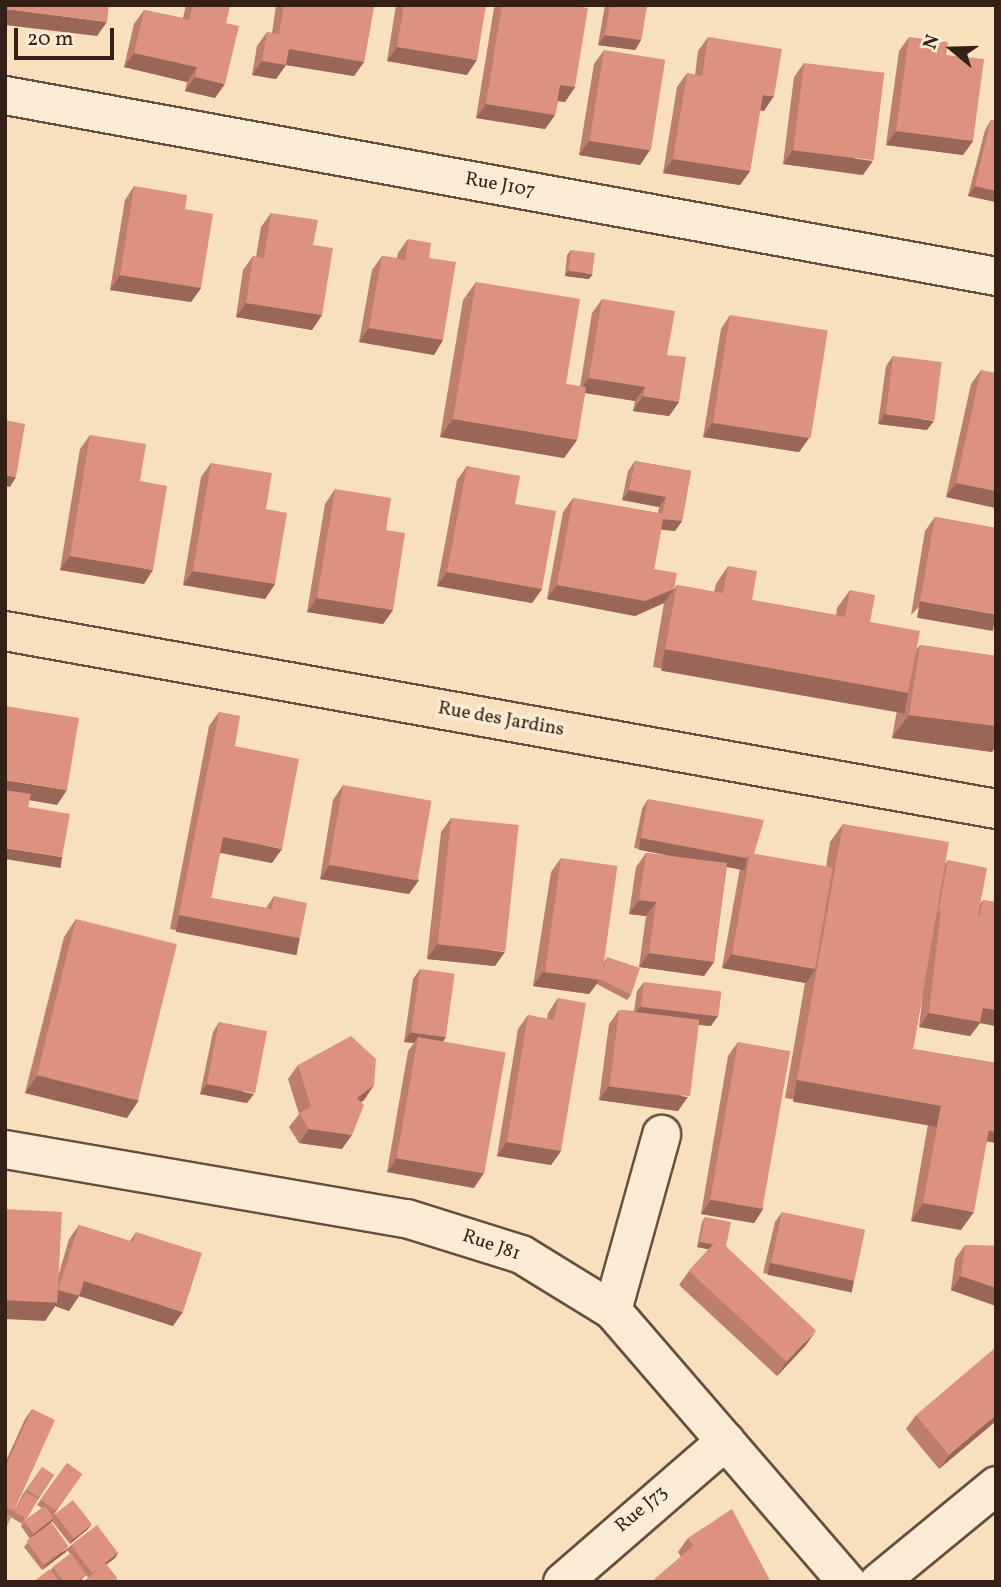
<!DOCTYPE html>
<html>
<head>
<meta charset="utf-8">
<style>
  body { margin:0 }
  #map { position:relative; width:1001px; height:1587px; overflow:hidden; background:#f8e0bd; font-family:Vollkorn,serif }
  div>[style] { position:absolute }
  .roads { filter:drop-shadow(2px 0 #655040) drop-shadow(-2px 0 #655040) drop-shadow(0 2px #655040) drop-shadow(0 -2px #655040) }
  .minor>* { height:37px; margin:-18.5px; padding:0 18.5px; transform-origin:18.5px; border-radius:18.5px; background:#faebd4 }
  .major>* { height:38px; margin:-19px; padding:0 19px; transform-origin:19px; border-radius:19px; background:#f8e0bd }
  .wall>* { inset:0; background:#bd7e6c }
  .shaded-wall>* { inset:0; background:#9a6658; transform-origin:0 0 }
  .building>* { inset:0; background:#dc927d; transform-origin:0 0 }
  span { translate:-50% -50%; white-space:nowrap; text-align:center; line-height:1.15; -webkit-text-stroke:7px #faebd4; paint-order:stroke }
  .street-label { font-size:19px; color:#342017 }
  .frame { position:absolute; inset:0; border:7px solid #342017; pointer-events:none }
  .north { position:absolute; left:917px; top:14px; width:70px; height:70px; -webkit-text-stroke:5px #faebd4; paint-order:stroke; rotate:289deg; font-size:19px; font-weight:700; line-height:28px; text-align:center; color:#342017 }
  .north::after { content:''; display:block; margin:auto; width:24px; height:32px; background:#342017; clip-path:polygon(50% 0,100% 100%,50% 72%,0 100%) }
  .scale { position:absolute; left:14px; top:28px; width:100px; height:32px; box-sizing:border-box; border:4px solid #342017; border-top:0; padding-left:9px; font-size:21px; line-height:24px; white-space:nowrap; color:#342017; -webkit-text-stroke:5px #faebd4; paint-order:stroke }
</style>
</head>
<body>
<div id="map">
  <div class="roads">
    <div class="minor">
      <i style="left:5px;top:95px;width:1007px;rotate:10.35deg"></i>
      <i style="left:5px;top:1149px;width:407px;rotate:9.8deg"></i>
      <i style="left:406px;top:1218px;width:121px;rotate:17.4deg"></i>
      <i style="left:521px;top:1254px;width:107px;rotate:31.6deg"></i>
      <i style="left:612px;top:1310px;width:359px;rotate:49.2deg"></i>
      <i style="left:612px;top:1310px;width:183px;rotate:-74.4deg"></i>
      <i style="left:562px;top:1582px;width:216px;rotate:-40.9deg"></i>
      <i style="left:878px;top:1582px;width:153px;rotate:-39.4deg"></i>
    </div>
    <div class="major">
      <i style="left:5px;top:631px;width:1007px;rotate:10.18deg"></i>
    </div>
  </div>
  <div class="wall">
    <i style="clip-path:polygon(186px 5px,230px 5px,226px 23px,215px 98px,185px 91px,187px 82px,124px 67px,134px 24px,144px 10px,183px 18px)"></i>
    <i style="clip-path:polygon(276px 5px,374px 6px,364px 62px,354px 76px,286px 65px,276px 79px,252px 75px,257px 46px,267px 32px,272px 33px)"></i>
    <i style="clip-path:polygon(396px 5px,486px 5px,467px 75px,387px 61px)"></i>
    <i style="clip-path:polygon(496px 5px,572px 5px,575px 87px,565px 102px,558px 101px,555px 115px,545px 129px,476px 118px,494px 8px)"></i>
    <i style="clip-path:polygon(605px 5px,647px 5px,641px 40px,635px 50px,598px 45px)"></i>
    <i style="clip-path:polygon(708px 37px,764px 111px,760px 110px,750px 171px,740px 185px,663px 173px,677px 87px,687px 73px,695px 75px,698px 51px)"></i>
    <i style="clip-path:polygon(909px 37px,946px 55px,973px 141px,963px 155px,886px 145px,899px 51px)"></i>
    <i style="clip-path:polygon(604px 50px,650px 150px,640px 165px,579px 155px,594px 64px)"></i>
    <i style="clip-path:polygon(804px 63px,863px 175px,783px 164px,794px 77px)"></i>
    <i style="clip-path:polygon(991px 120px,996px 120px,996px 202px,968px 196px,985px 130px)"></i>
    <i style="clip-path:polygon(134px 186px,185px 209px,201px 288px,191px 302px,110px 290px,125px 200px)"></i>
    <i style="clip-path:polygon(271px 213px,313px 245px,322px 315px,312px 330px,236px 317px,243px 270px,253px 256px,256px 257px,261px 227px)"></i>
    <i style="clip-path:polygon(408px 239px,429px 258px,443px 340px,434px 355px,359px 342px,372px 270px,382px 256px,397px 258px,398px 253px)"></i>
    <i style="clip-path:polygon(571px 250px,589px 279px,565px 276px,567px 255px)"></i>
    <i style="clip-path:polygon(476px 282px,566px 384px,580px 387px,592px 313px,602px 299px,667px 355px,679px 402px,669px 416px,633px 411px,635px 401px,585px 393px,577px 440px,564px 458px,440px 437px,463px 300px)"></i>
    <i style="clip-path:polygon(730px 315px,809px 438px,799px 452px,703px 437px,721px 329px)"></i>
    <i style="clip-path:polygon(893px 356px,927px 430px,878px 424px,886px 366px)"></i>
    <i style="clip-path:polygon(981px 370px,996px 508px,946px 497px,971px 384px)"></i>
    <i style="clip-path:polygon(90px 435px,140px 481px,144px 584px,60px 570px,80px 449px)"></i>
    <i style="clip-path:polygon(635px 461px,691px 471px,682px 521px,675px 531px,661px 529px,654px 569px,674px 589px,677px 585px,714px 592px,716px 584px,728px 566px,752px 600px,836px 615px,837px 608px,850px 590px,870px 622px,916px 650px,920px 645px,996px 656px,996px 746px,992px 752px,892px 738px,897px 710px,896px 711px,653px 667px,664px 603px,635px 616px,547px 599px,563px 512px,573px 498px,658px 513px,659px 507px,622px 500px,628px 471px)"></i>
    <i style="clip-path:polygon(211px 463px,266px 509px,275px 584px,265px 599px,183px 585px,201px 477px)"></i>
    <i style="clip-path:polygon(467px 466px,515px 504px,542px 589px,532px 603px,437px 586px,457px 480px)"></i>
    <i style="clip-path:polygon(335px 489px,386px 530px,393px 610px,383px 624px,307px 612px,325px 504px)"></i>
    <i style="clip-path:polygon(935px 517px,996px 528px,911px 615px,925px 531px)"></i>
    <i style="clip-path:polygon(219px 712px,235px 746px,272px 863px,220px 853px,211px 898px,266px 908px,274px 896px,300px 938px,290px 952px,170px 929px,209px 726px)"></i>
    <i style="clip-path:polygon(343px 785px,419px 880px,409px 894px,320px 879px,333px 800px)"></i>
    <i style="clip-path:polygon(648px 799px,754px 854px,826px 867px,830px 842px,843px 824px,945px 864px,948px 860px,980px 904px,983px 900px,996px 902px,996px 1026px,980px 1023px,970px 1036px,919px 1027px,923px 993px,913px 1049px,996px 1063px,996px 1143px,987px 1141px,961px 1230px,911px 1221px,928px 1124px,785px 1098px,805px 983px,722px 968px,740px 868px,727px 865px,714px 962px,704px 976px,639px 967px,646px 916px,629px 914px,636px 867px,646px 853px,687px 858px,634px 848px,642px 809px)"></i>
    <i style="clip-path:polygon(451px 818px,495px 966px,427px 959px,441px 832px)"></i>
    <i style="clip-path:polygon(561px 858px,601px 972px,604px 962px,607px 957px,631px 995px,627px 1000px,597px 984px,589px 994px,533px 986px,551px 872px)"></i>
    <i style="clip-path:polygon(76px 919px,127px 1118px,25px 1093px,64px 937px)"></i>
    <i style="clip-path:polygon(420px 969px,443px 1041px,474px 1188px,387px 1172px,408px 1051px,414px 1043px,404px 1042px,413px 979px)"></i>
    <i style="clip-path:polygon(644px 982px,711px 1026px,698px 1025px,678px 1111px,599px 1100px,609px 1024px,619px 1010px,634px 1011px,637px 991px)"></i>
    <i style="clip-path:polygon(558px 998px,561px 1151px,551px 1165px,497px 1156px,518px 1029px,528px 1015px,547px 1019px,548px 1013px)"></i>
    <i style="clip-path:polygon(219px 1022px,247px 1103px,200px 1094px,213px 1032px)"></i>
    <i style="clip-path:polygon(738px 1042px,763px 1209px,754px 1223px,701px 1214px,728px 1056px)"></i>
    <i style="clip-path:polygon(298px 1065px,374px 1085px,364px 1100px,361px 1102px,342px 1149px,299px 1143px,289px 1127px,299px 1114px,288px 1079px)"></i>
    <i style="clip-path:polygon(782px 1212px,854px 1281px,847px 1291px,763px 1273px,775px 1222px)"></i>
    <i style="clip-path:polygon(705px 1217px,726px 1246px,806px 1345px,777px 1376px,679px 1285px,689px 1271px,709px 1249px,697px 1247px,702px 1222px)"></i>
    <i style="clip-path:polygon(79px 1225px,130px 1241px,136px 1232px,173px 1326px,79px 1296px,69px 1311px,55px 1306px,45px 1321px,69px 1239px)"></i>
    <i style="clip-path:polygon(965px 1245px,996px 1246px,996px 1306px,951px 1290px,955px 1259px)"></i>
    <i style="clip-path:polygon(32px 1409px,15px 1510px,23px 1494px,42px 1467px,54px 1475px,22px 1524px,11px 1517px,5px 1530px,5px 1463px,25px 1419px)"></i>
    <i style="clip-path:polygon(916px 1415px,996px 1421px,939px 1469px,906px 1429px)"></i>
    <i style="clip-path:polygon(67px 1463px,82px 1474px,53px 1516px,55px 1514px,88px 1529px,70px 1544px,52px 1521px,30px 1539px,21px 1526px,24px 1521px,42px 1508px,37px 1505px)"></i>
    <i style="clip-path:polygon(688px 1538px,771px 1582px,681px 1557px,678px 1552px)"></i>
    <i style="clip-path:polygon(28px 1542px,66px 1552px,42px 1570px,24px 1547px)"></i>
    <i style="clip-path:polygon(71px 1545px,118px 1553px,115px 1558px,106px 1564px,117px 1578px,115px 1582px,83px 1582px,88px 1578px,86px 1575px,79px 1582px,33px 1582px,51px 1570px,53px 1567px,70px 1554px,67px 1550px)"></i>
  </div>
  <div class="shaded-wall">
    <i style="clip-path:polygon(6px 9px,107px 22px,97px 36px,5px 25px,5px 11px)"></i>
    <i style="clip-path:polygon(605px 35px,641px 40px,635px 50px,598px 45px)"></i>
    <i style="clip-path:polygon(397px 47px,477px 60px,467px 75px,387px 61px)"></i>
    <i style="clip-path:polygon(289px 49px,364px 62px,354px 76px,286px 65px,276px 79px,252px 75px,262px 61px)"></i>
    <i style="clip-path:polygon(134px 53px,197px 67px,187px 82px,124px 67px)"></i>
    <i style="clip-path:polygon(195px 77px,225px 84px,215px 98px,185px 91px)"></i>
    <i style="clip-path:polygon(560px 85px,575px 87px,565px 102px,550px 100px)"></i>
    <i style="clip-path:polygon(763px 95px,774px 96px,764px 111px,753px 109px)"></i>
    <i style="clip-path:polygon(486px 104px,555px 115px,545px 129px,476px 118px)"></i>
    <i style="clip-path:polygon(896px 131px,973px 141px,963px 155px,886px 145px)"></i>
    <i style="clip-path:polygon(589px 141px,650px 150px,640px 165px,579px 155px)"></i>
    <i style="clip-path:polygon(793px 150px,873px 161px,863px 175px,783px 164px)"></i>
    <i style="clip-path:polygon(673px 159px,750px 171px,740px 185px,663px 173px)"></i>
    <i style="clip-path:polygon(975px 186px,996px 191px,996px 202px,968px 196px)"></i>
    <i style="clip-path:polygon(568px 271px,593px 274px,589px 279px,565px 276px)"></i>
    <i style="clip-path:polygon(120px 275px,201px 288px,191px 302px,110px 290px)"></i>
    <i style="clip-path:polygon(246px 303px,322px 315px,312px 330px,236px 317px)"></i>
    <i style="clip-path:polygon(369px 328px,443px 340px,434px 355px,359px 342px)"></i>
    <i style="clip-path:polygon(589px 378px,645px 387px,635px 401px,579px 392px)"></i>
    <i style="clip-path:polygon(643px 396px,679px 402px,669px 416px,633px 411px)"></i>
    <i style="clip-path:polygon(885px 414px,934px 421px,927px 430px,878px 424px)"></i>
    <i style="clip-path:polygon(453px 419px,577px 440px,564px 458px,440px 437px)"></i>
    <i style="clip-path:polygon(712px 423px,809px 438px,799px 452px,703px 437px)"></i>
    <i style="clip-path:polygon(5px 475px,16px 477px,10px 487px,5px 486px)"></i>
    <i style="clip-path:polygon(956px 483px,996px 491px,996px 508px,946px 497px)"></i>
    <i style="clip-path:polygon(629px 490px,666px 497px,659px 507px,622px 500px)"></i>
    <i style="clip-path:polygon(661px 519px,682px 521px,675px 531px,654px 529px)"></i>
    <i style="clip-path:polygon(70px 556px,153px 570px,144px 584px,60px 570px)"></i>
    <i style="clip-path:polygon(193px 571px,275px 584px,265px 599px,183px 585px)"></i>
    <i style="clip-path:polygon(447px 572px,542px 589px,532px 603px,437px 586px)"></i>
    <i style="clip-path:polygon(557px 585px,674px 589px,664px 603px,635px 616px,547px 599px)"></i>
    <i style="clip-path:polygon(317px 598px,393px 610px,383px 624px,307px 612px)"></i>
    <i style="left:920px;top:601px;width:77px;height:17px;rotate:10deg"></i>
    <i style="left:665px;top:649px;width:247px;height:22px;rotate:10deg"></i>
    <i style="clip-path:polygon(909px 715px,996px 726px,996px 746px,992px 752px,892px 738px)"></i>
    <i style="clip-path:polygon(5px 780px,67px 790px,57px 805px,5px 796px)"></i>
    <i style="clip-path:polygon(223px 837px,282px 849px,272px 863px,213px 851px)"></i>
    <i style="left:641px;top:838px;width:108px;height:12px;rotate:11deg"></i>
    <i style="left:5px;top:848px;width:58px;height:11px;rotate:9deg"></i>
    <i style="clip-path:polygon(330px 865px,419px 880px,409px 894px,320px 879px)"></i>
    <i style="clip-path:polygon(639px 900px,656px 902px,646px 916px,629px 914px)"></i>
    <i style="left:179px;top:915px;width:123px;height:17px;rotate:11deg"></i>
    <i style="clip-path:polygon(437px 944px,505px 952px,495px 966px,427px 959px)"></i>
    <i style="clip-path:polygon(649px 953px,714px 962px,704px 976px,639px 967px)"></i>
    <i style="clip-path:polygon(732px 954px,816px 969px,806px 983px,722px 968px)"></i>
    <i style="clip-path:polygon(543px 972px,599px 980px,589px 994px,533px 986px)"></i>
    <i style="clip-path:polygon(640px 1007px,718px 1016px,711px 1026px,633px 1016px)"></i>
    <i style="clip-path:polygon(983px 1008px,996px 1010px,996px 1026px,980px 1023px,970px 1036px,919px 1027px,929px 1013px)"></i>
    <i style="clip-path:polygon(411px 1032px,446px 1037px,439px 1047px,418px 1037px,414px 1043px,404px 1042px)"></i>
    <i style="clip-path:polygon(38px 1075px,139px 1100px,127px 1118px,25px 1093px)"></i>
    <i style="left:797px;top:1080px;width:146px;height:22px;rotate:10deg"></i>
    <i style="clip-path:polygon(207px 1084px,254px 1094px,247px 1103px,200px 1094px)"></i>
    <i style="clip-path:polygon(374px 1085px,364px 1100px,347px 1112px,357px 1098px)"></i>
    <i style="clip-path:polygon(609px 1086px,688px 1097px,678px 1111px,599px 1100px)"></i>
    <i style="clip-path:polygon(309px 1129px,352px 1135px,342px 1149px,299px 1143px)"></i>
    <i style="clip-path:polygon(984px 1130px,996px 1132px,996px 1143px,978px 1140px)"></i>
    <i style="clip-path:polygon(507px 1142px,561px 1151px,551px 1165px,497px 1156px)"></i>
    <i style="clip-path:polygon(397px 1158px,484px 1173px,474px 1188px,387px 1172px)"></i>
    <i style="clip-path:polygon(711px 1200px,763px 1209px,754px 1223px,701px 1214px)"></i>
    <i style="clip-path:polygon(923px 1203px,974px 1212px,961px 1230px,911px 1221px)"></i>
    <i style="clip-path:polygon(700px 1242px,726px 1247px,722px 1252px,697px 1247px)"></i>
    <i style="left:770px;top:1263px;width:86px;height:12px;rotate:12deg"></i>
    <i style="clip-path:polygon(961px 1276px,996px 1288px,996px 1306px,951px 1290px)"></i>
    <i style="clip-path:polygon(84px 1281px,183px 1312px,173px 1326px,79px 1296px,69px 1311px,55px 1306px,45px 1321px,5px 1319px,5px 1300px,58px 1290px)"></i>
    <i style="clip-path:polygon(816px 1331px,806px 1345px,777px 1376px,786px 1362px)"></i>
    <i style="clip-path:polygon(996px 1415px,996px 1421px,939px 1469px,949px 1455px)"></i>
    <i style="clip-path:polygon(54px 1518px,51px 1523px,30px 1539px,34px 1534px)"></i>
    <i style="clip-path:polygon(92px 1524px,88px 1529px,70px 1544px,73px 1539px)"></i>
    <i style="clip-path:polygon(69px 1547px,66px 1552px,42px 1570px,46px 1565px)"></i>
    <i style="clip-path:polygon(118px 1553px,115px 1558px,102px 1568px,105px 1563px)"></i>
  </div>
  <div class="building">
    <i style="clip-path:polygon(7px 5px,109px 5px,107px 22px,6px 9px)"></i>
    <i style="clip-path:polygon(193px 5px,230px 5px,226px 23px,239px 26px,225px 84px,195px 77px,197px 67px,134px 53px,144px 10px,189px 20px)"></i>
    <i style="clip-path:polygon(284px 5px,374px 6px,364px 62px,289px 49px,286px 65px,262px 61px,267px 32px,279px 34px)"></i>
    <i style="clip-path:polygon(404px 5px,486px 5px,477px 60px,397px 47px)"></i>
    <i style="clip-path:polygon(502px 5px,572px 5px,588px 8px,575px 87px,560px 85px,555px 115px,486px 104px)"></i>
    <i style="clip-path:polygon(610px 5px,647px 5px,641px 40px,605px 35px)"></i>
    <i style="clip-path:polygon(708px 37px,782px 49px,774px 96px,763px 95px,750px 171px,673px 159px,687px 73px,702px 76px)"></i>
    <i style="clip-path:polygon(909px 37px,948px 42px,946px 55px,984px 59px,973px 141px,896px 131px)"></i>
    <i style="left:604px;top:50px;width:62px;height:92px;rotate:9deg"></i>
    <i style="left:804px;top:63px;width:81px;height:88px;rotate:7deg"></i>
    <i style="clip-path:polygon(991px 120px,996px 120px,996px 191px,975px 186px)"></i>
    <i style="clip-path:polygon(134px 186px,187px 195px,185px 209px,213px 214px,201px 288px,120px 275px)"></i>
    <i style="clip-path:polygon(271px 213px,318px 220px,313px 245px,333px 248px,322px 315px,246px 303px,253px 256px,264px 258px)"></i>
    <i style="clip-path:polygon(408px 239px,431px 243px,429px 258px,456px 262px,443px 340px,369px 328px,382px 256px,405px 260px)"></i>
    <i style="left:571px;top:250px;width:24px;height:21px;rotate:7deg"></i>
    <i style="clip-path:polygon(476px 282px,580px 299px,566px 384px,586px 387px,577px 440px,453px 419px)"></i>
    <i style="clip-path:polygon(602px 299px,675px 311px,667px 355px,686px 357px,679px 402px,643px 396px,645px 387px,589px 378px)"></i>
    <i style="left:730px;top:315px;width:99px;height:109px;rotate:9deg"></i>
    <i style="left:893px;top:356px;width:49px;height:59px;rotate:7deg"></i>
    <i style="clip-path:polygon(981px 370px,996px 373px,996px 491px,956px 483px)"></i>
    <i style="clip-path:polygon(5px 420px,25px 424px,16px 477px,5px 475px)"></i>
    <i style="clip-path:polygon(90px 435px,146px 444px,140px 481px,167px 486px,153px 570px,70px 556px)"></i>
    <i style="clip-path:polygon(635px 461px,691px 471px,682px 521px,663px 519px,664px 514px,662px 514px,666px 497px,629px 490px)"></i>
    <i style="clip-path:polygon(211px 463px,272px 473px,266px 509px,287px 513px,275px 584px,193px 571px)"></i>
    <i style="clip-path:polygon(467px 466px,520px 476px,515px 504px,556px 511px,542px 589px,447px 572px)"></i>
    <i style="clip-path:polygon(335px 489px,391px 498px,386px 530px,405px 533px,393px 610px,317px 598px)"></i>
    <i style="clip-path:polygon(573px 498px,664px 514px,654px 569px,677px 573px,674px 589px,645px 601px,557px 585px)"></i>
    <i style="clip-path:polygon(935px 517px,996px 528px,996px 614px,920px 601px)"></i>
    <i style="clip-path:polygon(728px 566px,757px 571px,752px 600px,845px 617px,850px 590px,875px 595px,870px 622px,920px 631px,908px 693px,665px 649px,677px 585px,723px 593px)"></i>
    <i style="clip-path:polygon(920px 645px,996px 656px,996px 726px,909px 715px)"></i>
    <i style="clip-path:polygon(5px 706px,79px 718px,67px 790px,5px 780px)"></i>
    <i style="clip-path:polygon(219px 712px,240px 716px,235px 746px,299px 759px,282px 849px,223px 837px,211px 898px,272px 909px,274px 896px,307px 903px,300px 938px,179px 915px)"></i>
    <i style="left:343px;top:785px;width:90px;height:81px;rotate:10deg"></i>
    <i style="clip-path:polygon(5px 790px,31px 794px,28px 807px,70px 814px,62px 857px,5px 848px)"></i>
    <i style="clip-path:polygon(648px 799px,764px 820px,754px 854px,750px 853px,747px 858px,641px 838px)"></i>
    <i style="left:451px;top:818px;width:68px;height:127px;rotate:6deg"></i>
    <i style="clip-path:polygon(843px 824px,949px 842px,913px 1049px,996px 1063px,996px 1091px,974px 1212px,923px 1203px,941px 1106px,797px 1080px)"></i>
    <i style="clip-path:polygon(646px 853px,727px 863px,714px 962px,649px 953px,656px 902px,639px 900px)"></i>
    <i style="left:750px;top:853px;width:84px;height:103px;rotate:10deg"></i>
    <i style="left:561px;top:858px;width:57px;height:115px;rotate:8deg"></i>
    <i style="clip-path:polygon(948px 860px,987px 868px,978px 916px,941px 909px,938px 913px)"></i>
    <i style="clip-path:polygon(983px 900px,996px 902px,996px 1010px,983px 1008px,980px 1022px,929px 1013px,941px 909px,980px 916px)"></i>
    <i style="left:76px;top:919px;width:104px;height:161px;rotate:14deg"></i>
    <i style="clip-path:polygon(607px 957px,640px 968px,631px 995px,600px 979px)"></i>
    <i style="left:420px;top:969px;width:35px;height:64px;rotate:8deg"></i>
    <i style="left:644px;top:982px;width:78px;height:25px;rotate:7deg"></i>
    <i style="clip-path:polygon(558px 998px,586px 1003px,561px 1151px,507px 1142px,528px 1015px,554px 1020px)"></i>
    <i style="left:619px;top:1010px;width:81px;height:77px;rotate:7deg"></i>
    <i style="left:219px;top:1022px;width:49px;height:63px;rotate:11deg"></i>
    <i style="clip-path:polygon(351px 1036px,376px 1059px,374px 1085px,357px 1098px,364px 1105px,352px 1135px,309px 1129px,299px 1113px,311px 1107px,298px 1065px)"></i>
    <i style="left:418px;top:1037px;width:89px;height:123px;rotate:10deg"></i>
    <i style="left:738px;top:1042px;width:53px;height:160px;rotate:10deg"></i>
    <i style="clip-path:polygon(996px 1091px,996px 1132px,989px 1130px)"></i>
    <i style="left:5px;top:1209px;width:57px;height:91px;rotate:3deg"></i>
    <i style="left:782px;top:1212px;width:85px;height:52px;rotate:12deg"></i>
    <i style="clip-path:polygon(705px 1217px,731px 1222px,726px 1246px,718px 1239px,713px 1244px,700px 1242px)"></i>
    <i style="clip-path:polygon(79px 1225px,133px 1242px,136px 1232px,202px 1253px,183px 1312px,84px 1281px,79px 1296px,58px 1290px)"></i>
    <i style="left:718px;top:1239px;width:134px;height:43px;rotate:43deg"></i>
    <i style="clip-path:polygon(965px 1245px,996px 1246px,996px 1288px,961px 1276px)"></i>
    <i style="clip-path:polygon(996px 1347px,996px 1415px,949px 1455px,916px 1415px)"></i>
    <i style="clip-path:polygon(32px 1409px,55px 1420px,14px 1511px,5px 1507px,5px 1468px)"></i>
    <i style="left:67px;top:1463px;width:19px;height:45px;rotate:36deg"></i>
    <i style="left:42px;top:1467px;width:14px;height:27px;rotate:34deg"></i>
    <i style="left:26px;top:1492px;width:14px;height:23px;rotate:30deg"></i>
    <i style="left:73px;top:1500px;width:31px;height:23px;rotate:52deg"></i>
    <i style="left:45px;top:1506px;width:15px;height:26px;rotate:53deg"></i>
    <i style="clip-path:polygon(732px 1509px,771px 1582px,651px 1582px,693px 1546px,688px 1538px)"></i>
    <i style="clip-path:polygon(5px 1514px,11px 1516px,5px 1530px)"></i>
    <i style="left:52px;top:1523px;width:29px;height:31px;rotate:55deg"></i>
    <i style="clip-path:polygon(97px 1525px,118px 1553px,105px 1563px,117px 1578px,113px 1582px,83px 1582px,100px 1568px,92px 1573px,71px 1545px)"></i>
    <i style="clip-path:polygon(71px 1553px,86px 1574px,76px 1582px,64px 1582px,53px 1567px)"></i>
    <i style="clip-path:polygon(50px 1569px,60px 1582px,33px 1582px)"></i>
  </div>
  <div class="street-label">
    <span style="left:500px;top:186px;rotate:10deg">Rue J107</span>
    <span style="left:501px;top:720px;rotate:10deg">Rue des Jardins</span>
    <span style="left:491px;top:1246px;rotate:19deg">Rue J81</span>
    <span style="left:642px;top:1510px;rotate:-40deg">Rue J73</span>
  </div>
  <div class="frame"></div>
  <div class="north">N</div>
  <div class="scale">20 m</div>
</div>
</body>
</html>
